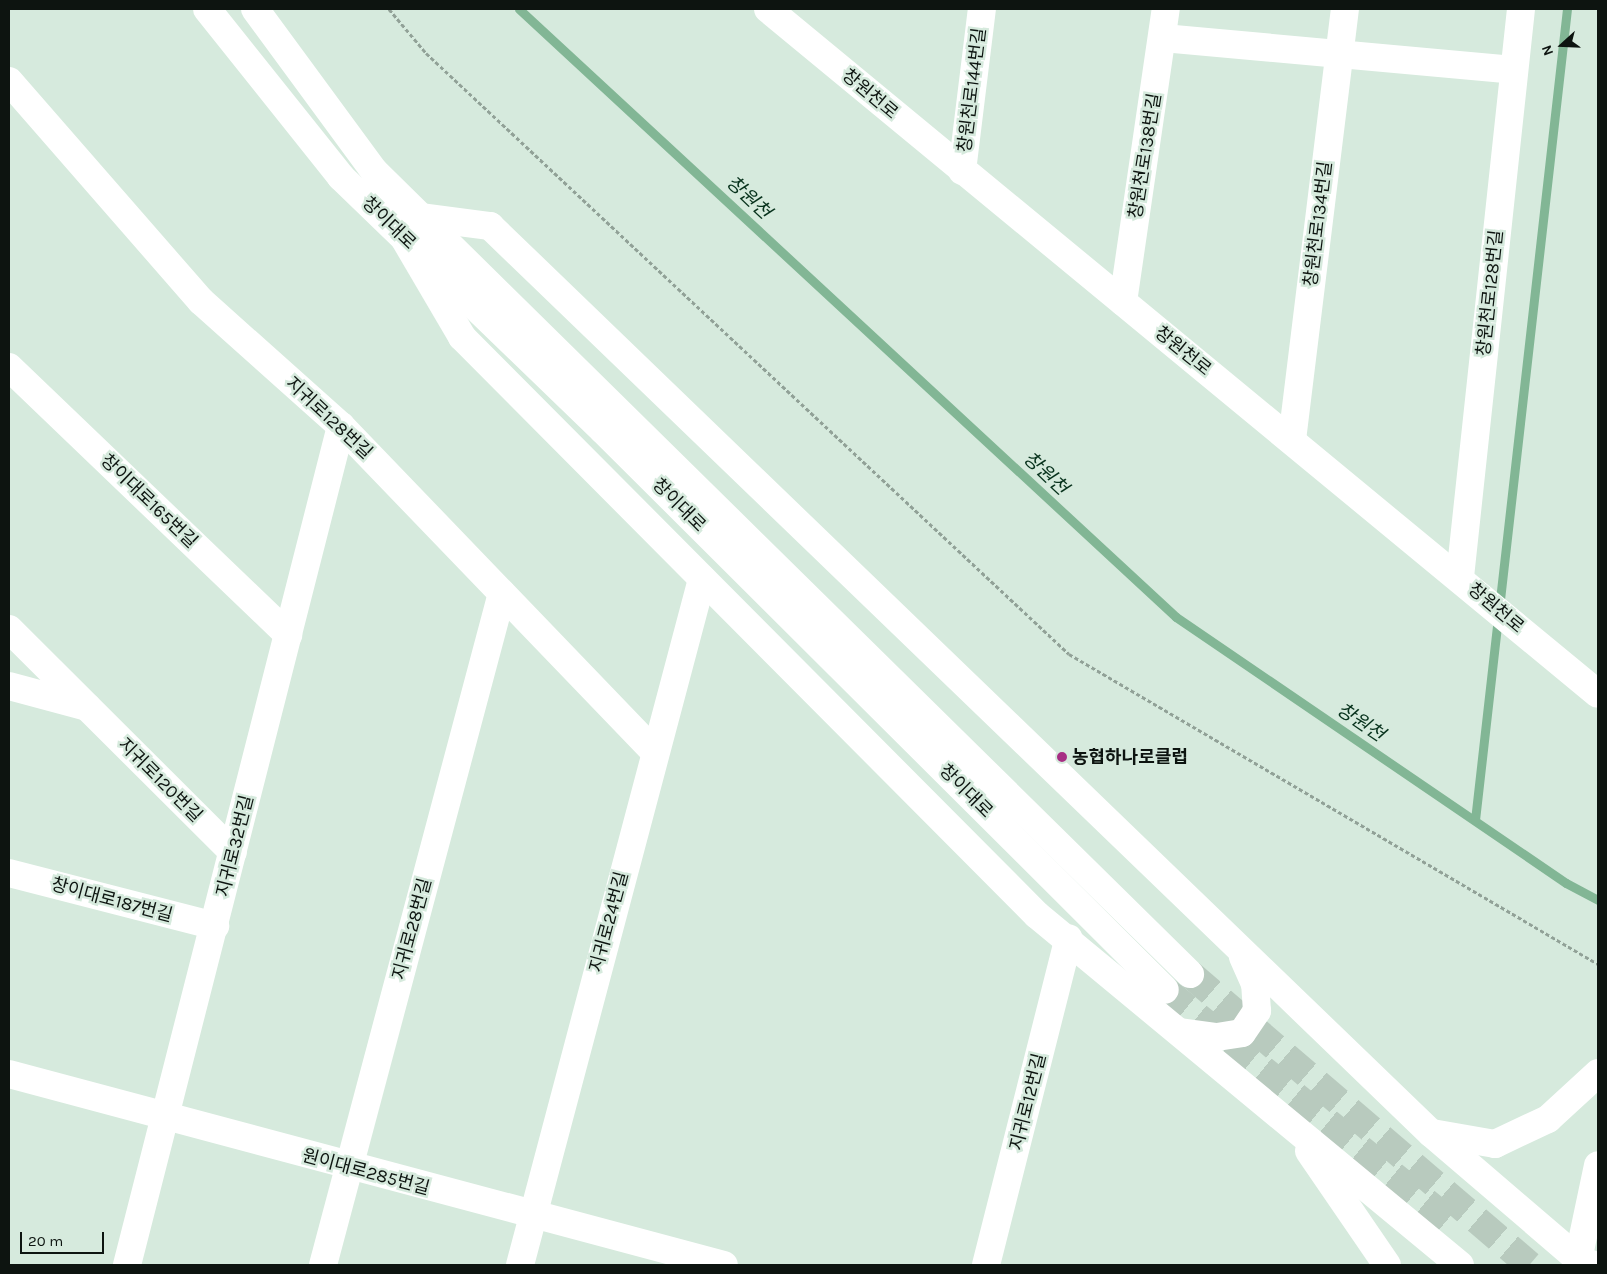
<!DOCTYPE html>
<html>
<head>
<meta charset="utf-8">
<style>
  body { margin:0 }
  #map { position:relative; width:1607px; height:1274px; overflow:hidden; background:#d6eadd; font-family:Karla,"Noto Sans KR",sans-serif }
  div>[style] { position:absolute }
  .stream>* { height:9px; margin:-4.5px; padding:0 4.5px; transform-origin:4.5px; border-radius:4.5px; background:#82b695 }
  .major-tunnel>* { height:28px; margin-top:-14px; transform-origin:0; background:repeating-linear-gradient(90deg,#b8cabe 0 28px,transparent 0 42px) }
  .path>* { height:3px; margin-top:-1.5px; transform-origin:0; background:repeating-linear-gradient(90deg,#91a197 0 4px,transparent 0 6.5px) }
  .minor>* { height:28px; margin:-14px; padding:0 14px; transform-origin:14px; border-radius:14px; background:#fff }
  .major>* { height:28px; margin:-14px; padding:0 14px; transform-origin:14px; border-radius:14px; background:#fff }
  .dots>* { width:14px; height:14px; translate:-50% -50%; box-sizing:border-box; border:2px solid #d6eadd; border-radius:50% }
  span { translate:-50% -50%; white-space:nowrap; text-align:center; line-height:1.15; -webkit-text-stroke:5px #d6eadd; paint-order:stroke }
  .street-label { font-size:18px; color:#0d1410 }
  .poi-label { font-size:18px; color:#0d1410; font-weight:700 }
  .left { translate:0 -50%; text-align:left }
  .water-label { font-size:19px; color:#07321c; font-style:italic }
  .frame { position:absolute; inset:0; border:10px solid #0d1410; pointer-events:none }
  .north { position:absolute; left:1537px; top:20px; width:50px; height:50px; -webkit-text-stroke:4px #d6eadd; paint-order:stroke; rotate:250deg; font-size:14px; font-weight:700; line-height:20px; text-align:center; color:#0d1410 }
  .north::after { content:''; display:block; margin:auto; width:18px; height:22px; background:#0d1410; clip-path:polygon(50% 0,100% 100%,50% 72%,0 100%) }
  .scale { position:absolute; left:20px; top:1232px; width:84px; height:22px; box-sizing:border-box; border:2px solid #0d1410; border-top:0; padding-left:6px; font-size:15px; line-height:18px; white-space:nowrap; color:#0d1410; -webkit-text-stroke:4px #d6eadd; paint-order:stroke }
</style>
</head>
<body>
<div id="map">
  <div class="stream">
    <i style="left:519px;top:9px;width:895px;rotate:42.78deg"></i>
    <i style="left:1176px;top:617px;width:472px;rotate:34.3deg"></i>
    <i style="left:1566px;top:883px;width:36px;rotate:28deg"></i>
    <i style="left:1475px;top:820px;width:816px;rotate:-83.53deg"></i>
  </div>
  <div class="major-tunnel">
    <i style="left:1190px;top:974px;width:447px;rotate:40.6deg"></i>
    <i style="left:1165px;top:990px;width:371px;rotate:39.1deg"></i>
  </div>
  <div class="path">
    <i style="left:389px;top:9px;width:57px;rotate:49.9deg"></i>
    <i style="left:426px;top:53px;width:880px;rotate:43.07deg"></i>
    <i style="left:1069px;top:654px;width:613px;rotate:30.37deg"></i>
  </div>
  <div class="minor">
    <i style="left:768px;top:9px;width:1076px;rotate:39.53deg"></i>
    <i style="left:1163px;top:38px;width:352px;rotate:5.2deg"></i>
    <i style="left:9px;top:81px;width:292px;rotate:48.9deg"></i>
    <i style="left:201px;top:301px;width:188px;rotate:41.8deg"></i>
    <i style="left:341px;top:426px;width:451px;rotate:46.1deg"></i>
    <i style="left:962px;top:171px;width:163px;rotate:-83deg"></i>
    <i style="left:1123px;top:302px;width:296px;rotate:-81.7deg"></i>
    <i style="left:9px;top:367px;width:387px;rotate:43.8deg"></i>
    <i style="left:1292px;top:440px;width:434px;rotate:-83deg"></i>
    <i style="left:1460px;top:577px;width:571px;rotate:-83.87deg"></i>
    <i style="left:9px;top:629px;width:316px;rotate:44.9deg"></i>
    <i style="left:9px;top:686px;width:81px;rotate:15.1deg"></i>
    <i style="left:9px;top:873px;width:213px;rotate:14.4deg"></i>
    <i style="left:9px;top:1074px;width:740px;rotate:14.96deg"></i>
    <i style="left:127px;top:1265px;width:866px;rotate:-75.69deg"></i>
    <i style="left:323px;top:1265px;width:695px;rotate:-75.08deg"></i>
    <i style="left:520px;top:1265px;width:710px;rotate:-75.14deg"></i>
    <i style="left:986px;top:1265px;width:337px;rotate:-75.8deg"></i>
  </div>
  <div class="major">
    <i style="left:207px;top:9px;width:215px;rotate:51.4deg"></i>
    <i style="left:341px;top:177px;width:364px;rotate:44deg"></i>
    <i style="left:603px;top:430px;width:793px;rotate:44.9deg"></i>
    <i style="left:255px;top:9px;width:201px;rotate:53.7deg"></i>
    <i style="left:374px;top:171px;width:1145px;rotate:44.54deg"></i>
    <i style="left:420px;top:217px;width:71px;rotate:7.3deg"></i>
    <i style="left:490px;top:226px;width:1307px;rotate:43.95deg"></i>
    <i style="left:1431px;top:1133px;width:194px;rotate:40.6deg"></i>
    <i style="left:1578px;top:1259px;width:17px;rotate:21deg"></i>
    <i style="left:404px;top:238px;width:115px;rotate:59.6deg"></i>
    <i style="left:462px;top:337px;width:815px;rotate:45.15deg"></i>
    <i style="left:1037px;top:915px;width:549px;rotate:39.61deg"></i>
    <i style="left:1180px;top:1032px;width:37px;rotate:8deg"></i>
    <i style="left:1217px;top:1037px;width:25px;rotate:-9deg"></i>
    <i style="left:1242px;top:1033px;width:27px;rotate:-56deg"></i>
    <i style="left:1257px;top:1011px;width:27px;rotate:-94deg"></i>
    <i style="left:1255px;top:984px;width:30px;rotate:-114deg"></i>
    <i style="left:1432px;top:1133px;width:64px;rotate:9.9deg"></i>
    <i style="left:1495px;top:1144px;width:59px;rotate:-25.3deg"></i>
    <i style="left:1548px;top:1119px;width:68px;rotate:-42.6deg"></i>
    <i style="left:1309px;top:1151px;width:138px;rotate:55.6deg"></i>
    <i style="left:1577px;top:1265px;width:102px;rotate:-78.1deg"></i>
  </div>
  <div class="dots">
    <i style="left:1062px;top:757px;background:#a72e84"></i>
  </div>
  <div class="street-label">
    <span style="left:972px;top:90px;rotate:-83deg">창원천로144번길</span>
    <span style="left:870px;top:94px;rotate:40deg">창원천로</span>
    <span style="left:1145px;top:156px;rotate:-81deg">창원천로138번길</span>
    <span style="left:389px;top:223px;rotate:44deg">창이대로</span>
    <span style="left:1318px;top:224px;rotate:-83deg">창원천로134번길</span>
    <span style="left:1490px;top:293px;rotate:-84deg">창원천로128번길</span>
    <span style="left:1183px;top:351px;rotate:39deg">창원천로</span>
    <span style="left:329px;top:418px;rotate:43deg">지귀로128번길</span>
    <span style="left:149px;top:501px;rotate:44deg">창이대로165번길</span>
    <span style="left:679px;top:505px;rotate:45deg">창이대로</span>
    <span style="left:1496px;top:608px;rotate:40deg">창원천로</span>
    <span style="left:160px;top:780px;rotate:45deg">지귀로120번길</span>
    <span style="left:966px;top:791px;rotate:45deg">창이대로</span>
    <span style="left:235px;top:846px;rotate:-76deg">지귀로32번길</span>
    <span style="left:112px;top:900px;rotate:15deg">창이대로187번길</span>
    <span style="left:609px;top:922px;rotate:-75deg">지귀로24번길</span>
    <span style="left:412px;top:929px;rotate:-75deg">지귀로28번길</span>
    <span style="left:1028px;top:1102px;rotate:-76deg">지귀로12번길</span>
    <span style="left:366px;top:1172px;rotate:15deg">원이대로285번길</span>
  </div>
  <div class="poi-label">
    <span class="left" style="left:1072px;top:757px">농협하나로클럽</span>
  </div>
  <div class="water-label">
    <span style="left:748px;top:198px;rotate:43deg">창원천</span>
    <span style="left:1045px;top:474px;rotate:43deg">창원천</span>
    <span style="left:1360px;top:723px;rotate:34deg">창원천</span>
  </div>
  <div class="frame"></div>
  <div class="north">N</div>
  <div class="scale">20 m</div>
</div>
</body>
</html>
